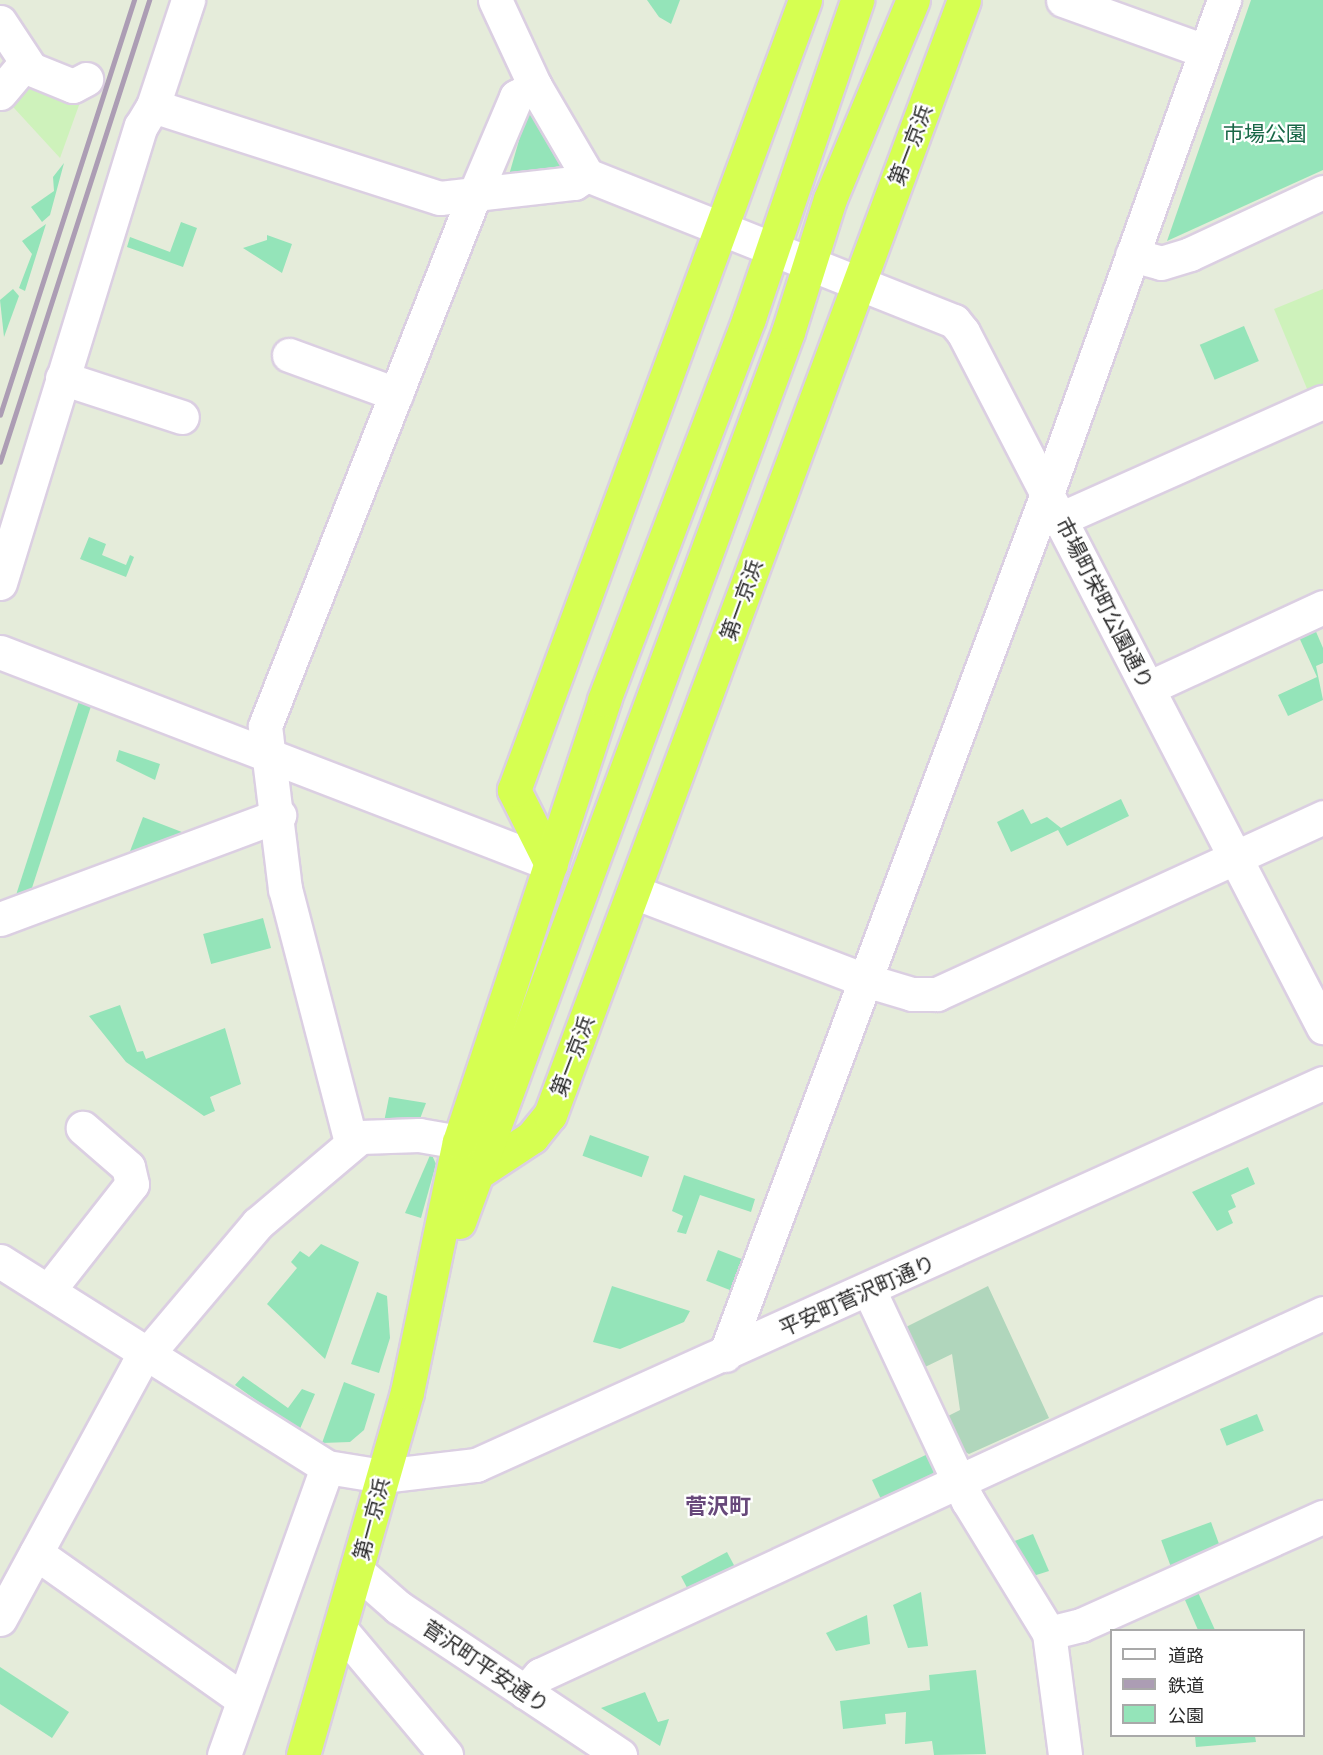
<!DOCTYPE html>
<html>
<head>
<meta charset="utf-8">
<style>
  body { margin:0 }
  #map { position:relative; width:1323px; height:1755px; overflow:hidden; background:#e5ecda; font-family:"Open Sans","Noto Sans JP",sans-serif }
  div>[style] { position:absolute }
  .green>* { inset:0; background:#94e4b9; transform-origin:0 0 }
  .sand>* { inset:0; background:#cef2bb }
  .cemetery>* { inset:0; background:#b0d6bc }
  .roads { filter:drop-shadow(2px 0 #dbcfe2) drop-shadow(-2px 0 #dbcfe2) drop-shadow(0 2px #dbcfe2) drop-shadow(0 -2px #dbcfe2) }
  .minor>* { height:33px; margin:-16.5px; padding:0 16.5px; transform-origin:16.5px; border-radius:16.5px; background:#fff }
  .highway>* { height:33px; margin:-16.5px; padding:0 16.5px; transform-origin:16.5px; border-radius:16.5px; background:#d6ff51 }
  .rail>* { height:4.5px; margin:-2.25px; padding:0 2.25px; transform-origin:2.25px; border-radius:2.25px; background:#ac9db4 }
  span { translate:-50% -50%; white-space:nowrap; text-align:center; line-height:1.15; -webkit-text-stroke:4.5px #fff; paint-order:stroke }
  .park-label { font-size:21px; color:#186747 }
  .street-label { font-size:21px; color:#292929 }
  .neighbourhood-label { font-size:22px; color:#67487a; font-weight:700 }
  .legend { position:absolute; left:1110px; top:1629px; width:195px; height:108px; box-sizing:border-box; background:#fff; border:2px solid #a9a9a9; margin:0; padding:8px 10px; list-style:none; font-size:18px; color:#292929 }
  .legend li { display:flex; align-items:center; gap:12px; height:30px }
  .legend b { width:30px; border:2px solid #a9a9a9 }
</style>
</head>
<body>
<div id="map">
  <div class="green">
    <i style="clip-path:polygon(647px 0,680px 0,671px 24px,659px 17px)"></i>
    <i style="clip-path:polygon(1251px 0,1323px 0,1323px 170px,1167px 241px)"></i>
    <i style="clip-path:polygon(533px 111px,561px 166px,509px 175px,526px 116px)"></i>
    <i style="clip-path:polygon(64px 163px,50px 215px,42px 222px,31px 207px,54px 191px,53px 177px)"></i>
    <i style="clip-path:polygon(181px 222px,197px 228px,183px 267px,127px 247px,130px 237px,170px 252px)"></i>
    <i style="clip-path:polygon(46px 224px,25px 291px,19px 288px,32px 254px,22px 241px)"></i>
    <i style="clip-path:polygon(267px 235px,292px 244px,282px 273px,243px 248px,267px 240px)"></i>
    <i style="clip-path:polygon(13px 289px,19px 296px,4px 337px,0 300px)"></i>
    <i style="left:1244px;top:326px;width:38px;height:48px;rotate:67deg"></i>
    <i style="clip-path:polygon(89px 537px,106px 544px,102px 555px,126px 565px,130px 555px,134px 557px,126px 577px,80px 559px)"></i>
    <i style="clip-path:polygon(1314px 627px,1323px 648px,1323px 663px,1316px 666px,1323px 700px,1288px 716px,1278px 695px,1317px 677px,1298px 635px)"></i>
    <i style="left:80px;top:698px;width:13px;height:217px;rotate:18deg"></i>
    <i style="clip-path:polygon(119px 750px,160px 764px,155px 780px,116px 761px)"></i>
    <i style="clip-path:polygon(1121px 799px,1129px 816px,1067px 846px,1058px 830px,1011px 852px,997px 822px,1023px 809px,1031px 824px,1047px 817px,1061px 828px)"></i>
    <i style="clip-path:polygon(143px 817px,187px 834px,129px 854px)"></i>
    <i style="left:263px;top:918px;width:31px;height:62px;rotate:75deg"></i>
    <i style="clip-path:polygon(120px 1005px,137px 1052px,143px 1051px,146px 1059px,225px 1028px,241px 1084px,210px 1097px,215px 1111px,204px 1116px,126px 1062px,89px 1016px)"></i>
    <i style="clip-path:polygon(389px 1097px,426px 1103px,418px 1124px,384px 1122px)"></i>
    <i style="left:590px;top:1135px;width:63px;height:22px;rotate:20deg"></i>
    <i style="clip-path:polygon(431px 1153px,436px 1164px,421px 1218px,405px 1213px)"></i>
    <i style="clip-path:polygon(1248px 1167px,1255px 1184px,1231px 1195px,1236px 1207px,1228px 1211px,1233px 1223px,1217px 1231px,1192px 1192px)"></i>
    <i style="clip-path:polygon(684px 1175px,755px 1199px,751px 1212px,700px 1195px,686px 1234px,677px 1232px,683px 1216px,672px 1211px)"></i>
    <i style="clip-path:polygon(321px 1244px,359px 1262px,325px 1359px,267px 1304px,297px 1268px,291px 1262px,300px 1251px,309px 1257px)"></i>
    <i style="left:718px;top:1250px;width:26px;height:33px;rotate:21deg"></i>
    <i style="clip-path:polygon(612px 1286px,690px 1311px,684px 1322px,620px 1349px,593px 1342px)"></i>
    <i style="clip-path:polygon(377px 1292px,387px 1296px,390px 1338px,379px 1373px,351px 1364px)"></i>
    <i style="clip-path:polygon(243px 1376px,288px 1408px,302px 1389px,315px 1394px,299px 1431px,235px 1385px)"></i>
    <i style="clip-path:polygon(344px 1382px,375px 1394px,364px 1430px,350px 1442px,322px 1443px)"></i>
    <i style="left:1257px;top:1414px;width:18px;height:40px;rotate:68deg"></i>
    <i style="clip-path:polygon(930px 1453px,937px 1468px,931px 1476px,881px 1499px,872px 1480px)"></i>
    <i style="left:1211px;top:1522px;width:27px;height:53px;rotate:70deg"></i>
    <i style="clip-path:polygon(1033px 1534px,1049px 1571px,1030px 1577px,1009px 1543px)"></i>
    <i style="left:727px;top:1552px;width:17px;height:52px;rotate:62deg"></i>
    <i style="clip-path:polygon(1196px 1588px,1215px 1630px,1198px 1630px,1182px 1593px)"></i>
    <i style="clip-path:polygon(921px 1592px,928px 1646px,908px 1648px,893px 1605px)"></i>
    <i style="clip-path:polygon(867px 1615px,870px 1644px,836px 1651px,826px 1633px)"></i>
    <i style="clip-path:polygon(0 1667px,69px 1712px,52px 1738px,0 1704px)"></i>
    <i style="clip-path:polygon(976px 1670px,986px 1754px,934px 1755px,932px 1741px,905px 1744px,906px 1712px,885px 1714px,886px 1724px,843px 1729px,840px 1701px,930px 1690px,929px 1675px)"></i>
    <i style="clip-path:polygon(645px 1692px,658px 1722px,669px 1719px,660px 1746px,601px 1708px)"></i>
    <i style="clip-path:polygon(1195px 1736px,1255px 1736px,1256px 1742px,1196px 1747px)"></i>
  </div>
  <div class="sand">
    <i style="clip-path:polygon(26px 74px,83px 94px,60px 158px,3px 96px)"></i>
    <i style="clip-path:polygon(1323px 289px,1323px 391px,1310px 396px,1274px 309px)"></i>
  </div>
  <div class="cemetery">
    <i style="clip-path:polygon(988px 1286px,1049px 1418px,969px 1454px,961px 1450px,946px 1417px,960px 1410px,952px 1354px,923px 1368px,906px 1327px)"></i>
  </div>
  <div class="roads">
    <div class="minor">
      <i style="left:495px;top:0;width:95px;rotate:65.1deg"></i>
      <i style="left:535px;top:86px;width:103px;rotate:59.7deg"></i>
      <i style="left:587px;top:175px;width:395px;rotate:21.7deg"></i>
      <i style="left:954px;top:321px;width:14px;rotate:51deg"></i>
      <i style="left:963px;top:332px;width:783px;rotate:62.62deg"></i>
      <i style="left:1063px;top:0;width:151px;rotate:19.8deg"></i>
      <i style="left:0;top:22px;width:56px;rotate:56.6deg"></i>
      <i style="left:31px;top:69px;width:45px;rotate:22deg"></i>
      <i style="left:73px;top:86px;width:15px;rotate:-28deg"></i>
      <i style="left:0;top:93px;width:40px;rotate:-50deg"></i>
      <i style="left:153px;top:106px;width:301px;rotate:17.8deg"></i>
      <i style="left:440px;top:198px;width:135px;rotate:-6.4deg"></i>
      <i style="left:574px;top:183px;width:15px;rotate:-32deg"></i>
      <i style="left:1132px;top:255px;width:30px;rotate:15deg"></i>
      <i style="left:1161px;top:263px;width:30px;rotate:-17deg"></i>
      <i style="left:1190px;top:254px;width:147px;rotate:-25deg"></i>
      <i style="left:289px;top:355px;width:114px;rotate:20deg"></i>
      <i style="left:62px;top:378px;width:126px;rotate:18deg"></i>
      <i style="left:1062px;top:518px;width:286px;rotate:-24deg"></i>
      <i style="left:0;top:583px;width:478px;rotate:-72.9deg"></i>
      <i style="left:141px;top:126px;width:23px;rotate:-59deg"></i>
      <i style="left:153px;top:106px;width:112px;rotate:-71.7deg"></i>
      <i style="left:0;top:652px;width:590px;rotate:21.04deg"></i>
      <i style="left:1148px;top:688px;width:193px;rotate:-24.8deg"></i>
      <i style="left:634px;top:892px;width:247px;rotate:20.9deg"></i>
      <i style="left:865px;top:980px;width:49px;rotate:16.6deg"></i>
      <i style="left:912px;top:994px;width:25px"></i>
      <i style="left:937px;top:994px;width:425px;rotate:-24.6deg"></i>
      <i style="left:0;top:919px;width:298px;rotate:-20.4deg"></i>
      <i style="left:351px;top:1142px;width:261px;rotate:-104.6deg"></i>
      <i style="left:285px;top:889px;width:164px;rotate:-97deg"></i>
      <i style="left:265px;top:726px;width:570px;rotate:-68.48deg"></i>
      <i style="left:474px;top:196px;width:108px;rotate:-67deg"></i>
      <i style="left:516px;top:97px;width:22px;rotate:-30deg"></i>
      <i style="left:0;top:1261px;width:386px;rotate:32.2deg"></i>
      <i style="left:327px;top:1467px;width:56px;rotate:9.3deg"></i>
      <i style="left:382px;top:1476px;width:95px;rotate:-6.7deg"></i>
      <i style="left:476px;top:1465px;width:929px;rotate:-24.28deg"></i>
      <i style="left:869px;top:1290px;width:233px;rotate:64.9deg"></i>
      <i style="left:968px;top:1501px;width:155px;rotate:58.5deg"></i>
      <i style="left:1049px;top:1633px;width:123px;rotate:82.5deg"></i>
      <i style="left:48px;top:1291px;width:136px;rotate:-51.9deg"></i>
      <i style="left:132px;top:1184px;width:17px;rotate:-103deg"></i>
      <i style="left:128px;top:1167px;width:60px;rotate:-139.1deg"></i>
      <i style="left:725px;top:1355px;width:922px;rotate:-69.5deg"></i>
      <i style="left:1048px;top:491px;width:522px;rotate:-70.28deg"></i>
      <i style="left:36px;top:1553px;width:251px;rotate:35.3deg"></i>
      <i style="left:357px;top:1571px;width:55px;rotate:41.3deg"></i>
      <i style="left:398px;top:1607px;width:267px;rotate:33.7deg"></i>
      <i style="left:0;top:1619px;width:289px;rotate:-61.5deg"></i>
      <i style="left:138px;top:1365px;width:185px;rotate:-49.8deg"></i>
      <i style="left:257px;top:1224px;width:135px;rotate:-40.2deg"></i>
      <i style="left:360px;top:1137px;width:59px;rotate:-1.9deg"></i>
      <i style="left:419px;top:1135px;width:41px;rotate:9.9deg"></i>
      <i style="left:342px;top:1631px;width:162px;rotate:50deg"></i>
      <i style="left:1049px;top:1633px;width:33px;rotate:-14deg"></i>
      <i style="left:1081px;top:1625px;width:265px;rotate:-24.1deg"></i>
      <i style="left:525px;top:1692px;width:23px;rotate:-49deg"></i>
      <i style="left:540px;top:1675px;width:863px;rotate:-24.81deg"></i>
      <i style="left:224px;top:1755px;width:306px;rotate:-70.3deg"></i>
    </div>
    <div class="highway">
      <i style="left:551px;top:864px;width:83px;rotate:-116.6deg"></i>
      <i style="left:514px;top:790px;width:842px;rotate:-69.78deg"></i>
      <i style="left:479px;top:1172px;width:64px;rotate:-33.4deg"></i>
      <i style="left:532px;top:1137px;width:28px;rotate:-51deg"></i>
      <i style="left:550px;top:1115px;width:1189px;rotate:-69.63deg"></i>
      <i style="left:459px;top:1222px;width:949px;rotate:-69.71deg"></i>
      <i style="left:788px;top:332px;width:139px;rotate:-72.5deg"></i>
      <i style="left:830px;top:199px;width:216px;rotate:-67.4deg"></i>
      <i style="left:303px;top:1755px;width:378px;rotate:-74deg"></i>
      <i style="left:407px;top:1392px;width:255px;rotate:-78.3deg"></i>
      <i style="left:459px;top:1142px;width:465px;rotate:-71.8deg"></i>
      <i style="left:604px;top:700px;width:409px;rotate:-69.2deg"></i>
      <i style="left:749px;top:318px;width:336px;rotate:-71.2deg"></i>
    </div>
  </div>
  <div class="rail">
    <i style="left:0;top:415px;width:436px;rotate:-72.1deg"></i>
    <i style="left:0;top:462px;width:485px;rotate:-72.1deg"></i>
  </div>
  <div class="park-label">
    <span style="left:1265px;top:133px">市場公園</span>
  </div>
  <div class="street-label">
    <span style="left:910px;top:145px;rotate:-69deg">第一京浜</span>
    <span style="left:741px;top:600px;rotate:-70deg">第一京浜</span>
    <span style="left:1105px;top:603px;rotate:63deg">市場町栄町公園通り</span>
    <span style="left:572px;top:1056px;rotate:-69deg">第一京浜</span>
    <span style="left:857px;top:1295px;rotate:-24deg">平安町菅沢町通り</span>
    <span style="left:371px;top:1519px;rotate:-75deg">第一京浜</span>
    <span style="left:486px;top:1666px;rotate:34deg">菅沢町平安通り</span>
  </div>
  <div class="neighbourhood-label">
    <span style="left:718px;top:1506px">菅沢町</span>
  </div>
  <ul class="legend">
  <li><b style="height:8px;background:#fff"></b>道路</li>
  <li><b style="height:8px;background:#ac9db4"></b>鉄道</li>
  <li><b style="height:16px;background:#94e4b9"></b>公園</li>
  </ul>
</div>
</body>
</html>
